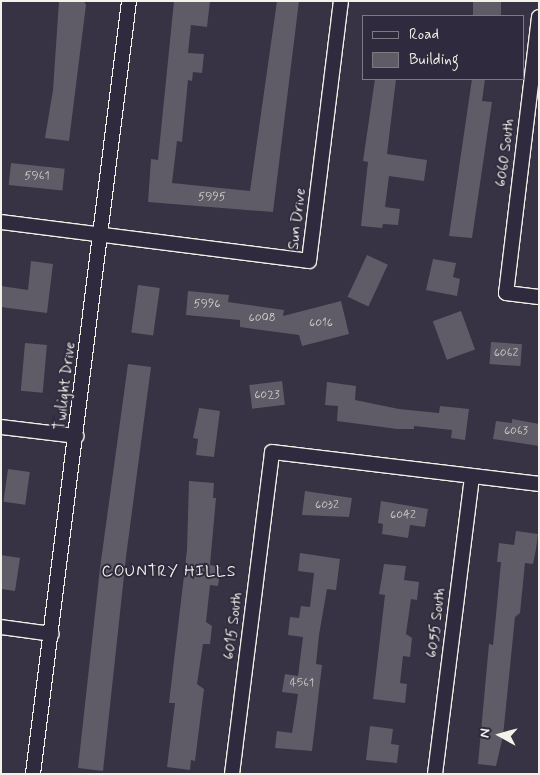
<!DOCTYPE html>
<html>
<head>
<meta charset="utf-8">
<style>
  body { margin:0 }
  #map { position:relative; width:540px; height:775px; overflow:hidden; background:#373244; font-family:Mynerve,sans-serif }
  div>[style] { position:absolute }
  .building>* { inset:0; background:#5f5c67; transform-origin:0 0 }
  .roads { filter:drop-shadow(1px 0 #f4f1e8) drop-shadow(-1px 0 #f4f1e8) drop-shadow(0 1px #f4f1e8) drop-shadow(0 -1px #f4f1e8) }
  .minor>* { height:14px; margin:-7px; padding:0 7px; transform-origin:7px; border-radius:7px; background:#2f2a3d }
  span { translate:-50% -50%; white-space:nowrap; text-align:center; line-height:1.15; -webkit-text-stroke:4px #2f2a3d; paint-order:stroke }
  .number-label { font-size:12px; color:#cfccc8 }
  .number-label span { -webkit-text-stroke-width:0 }
  .street-label { font-size:15px; color:#f4f1e8 }
  .neighbourhood-label { font-size:16px; color:#f4f1e8; letter-spacing:1px }
  .frame { position:absolute; inset:0; border:2px solid #f4f1e8; pointer-events:none }
  .legend { position:absolute; left:362px; top:15px; width:162px; height:65px; box-sizing:border-box; background:#2f2a3d; border:1px solid #7e7a81; margin:0; padding:6px 9px; list-style:none; font-size:15px; color:#f4f1e8 }
  .legend li { display:flex; align-items:center; gap:10px; height:25px }
  .legend b { width:25px; border:1px solid #7e7a81 }
  .north { position:absolute; left:475px; top:710px; width:50px; height:50px; -webkit-text-stroke:4px #2f2a3d; paint-order:stroke; rotate:277deg; font-size:14px; font-weight:700; line-height:20px; text-align:center; color:#f4f1e8 }
  .north::after { content:''; display:block; margin:auto; width:18px; height:22px; background:#f4f1e8; clip-path:polygon(50% 0,100% 100%,50% 72%,0 100%) }
</style>
</head>
<body>
<div id="map">
  <div class="building">
    <i style="clip-path:polygon(59px 1px,84px 1px,86px 5px,69px 141px,45px 138px,53px 90px)"></i>
    <i style="clip-path:polygon(174px 1px,210px 1px,207px 27px,191px 25px,188px 53px,204px 54px,202px 73px,193px 72px,192px 81px,188px 80px,182px 142px,177px 141px,172px 183px,250px 191px,277px 1px,299px 1px,273px 212px,148px 202px,151px 159px,158px 160px)"></i>
    <i style="left:473px;top:1px;width:28px;height:15px"></i>
    <i style="clip-path:polygon(375px 79px,396px 79px,387px 154px,427px 160px,424px 181px,389px 176px,385px 207px,400px 209px,398px 225px,383px 224px,382px 228px,361px 226px,368px 162px,363px 161px)"></i>
    <i style="clip-path:polygon(472px 79px,485px 79px,482px 101px,492px 102px,472px 238px,449px 236px)"></i>
    <i style="left:11px;top:163px;width:54px;height:22px;rotate:6deg"></i>
    <i style="left:367px;top:255px;width:23px;height:46px;rotate:25deg"></i>
    <i style="clip-path:polygon(433px 259px,456px 263px,453px 277px,460px 279px,457px 296px,426px 290px)"></i>
    <i style="clip-path:polygon(31px 261px,53px 264px,47px 313px,1px 307px,1px 286px,28px 290px)"></i>
    <i style="left:138px;top:285px;width:22px;height:48px;rotate:8deg"></i>
    <i style="clip-path:polygon(188px 291px,229px 295px,228px 302px,284px 310px,283px 316px,341px 301px,349px 334px,302px 346px,299px 335px,240px 327px,240px 320px,186px 315px)"></i>
    <i style="left:461px;top:311px;width:41px;height:30px;rotate:70deg"></i>
    <i style="left:491px;top:342px;width:31px;height:22px;rotate:4deg"></i>
    <i style="left:25px;top:343px;width:22px;height:48px;rotate:5deg"></i>
    <i style="clip-path:polygon(128px 364px,151px 367px,126px 557px,103px 771px,78px 768px,100px 568px)"></i>
    <i style="left:282px;top:381px;width:24px;height:33px;rotate:83deg"></i>
    <i style="clip-path:polygon(327px 382px,356px 386px,355px 400px,399px 409px,439px 413px,440px 406px,469px 409px,465px 440px,451px 438px,452px 430px,414px 426px,414px 429px,397px 429px,337px 421px,338px 406px,325px 405px)"></i>
    <i style="clip-path:polygon(199px 408px,220px 411px,214px 457px,196px 455px,198px 439px,193px 438px)"></i>
    <i style="clip-path:polygon(512px 419px,539px 424px,539px 446px,493px 439px,496px 421px,512px 423px)"></i>
    <i style="left:8px;top:469px;width:22px;height:33px;rotate:8deg"></i>
    <i style="clip-path:polygon(189px 481px,214px 483px,213px 498px,216px 498px,210px 565px,221px 567px,218px 586px,210px 585px,206px 622px,212px 626px,210px 644px,203px 644px,197px 684px,204px 689px,195px 761px,191px 760px,190px 770px,167px 767px,175px 703px,169px 703px,187px 550px)"></i>
    <i style="clip-path:polygon(305px 491px,352px 498px,349px 517px,302px 515px)"></i>
    <i style="clip-path:polygon(381px 501px,428px 509px,425px 527px,410px 525px,408px 538px,382px 534px,383px 524px,378px 523px)"></i>
    <i style="clip-path:polygon(516px 531px,538px 534px,536px 549px,533px 564px,525px 563px,520px 613px,515px 617px,503px 736px,496px 766px,478px 764px,489px 644px,493px 645px,496px 615px,501px 562px,497px 562px,499px 543px,514px 545px)"></i>
    <i style="clip-path:polygon(300px 553px,340px 559px,336px 590px,327px 589px,319px 635px,316px 664px,322px 665px,312px 751px,275px 748px,277px 731px,292px 733px,298px 694px,282px 692px,285px 674px,298px 676px,303px 637px,288px 635px,290px 617px,299px 618px,301px 606px,310px 607px,314px 573px,298px 571px)"></i>
    <i style="clip-path:polygon(1px 555px,20px 558px,15px 591px,1px 589px)"></i>
    <i style="clip-path:polygon(384px 564px,406px 566px,404px 580px,419px 582px,417px 600px,411px 599px,406px 634px,412px 638px,410px 657px,403px 656px,400px 683px,407px 684px,405px 703px,373px 699px,385px 595px,379px 594px)"></i>
    <i style="clip-path:polygon(370px 726px,393px 729px,391px 744px,399px 745px,397px 763px,366px 760px)"></i>
  </div>
  <div class="roads">
    <div class="minor">
      <i style="left:539px;top:17px;width:278px;rotate:96.8deg"></i>
      <i style="left:506px;top:293px;width:33px;rotate:7deg"></i>
      <i style="left:1px;top:222px;width:310px;rotate:7.2deg"></i>
      <i style="left:309px;top:261px;width:262px;rotate:-83deg"></i>
      <i style="left:1px;top:427px;width:76px;rotate:6.8deg"></i>
      <i style="left:1px;top:627px;width:51px;rotate:7.8deg"></i>
      <i style="left:33px;top:774px;width:779px;rotate:-82.92deg"></i>
      <i style="left:232px;top:774px;width:324px;rotate:-82.9deg"></i>
      <i style="left:272px;top:452px;width:269px;rotate:6.8deg"></i>
      <i style="left:435px;top:774px;width:300px;rotate:-82.9deg"></i>
    </div>
  </div>
  <div class="number-label">
    <span style="left:37px;top:177px">5961</span>
    <span style="left:212px;top:198px">5995</span>
    <span style="left:207px;top:305px">5996</span>
    <span style="left:262px;top:319px">6008</span>
    <span style="left:321px;top:324px">6016</span>
    <span style="left:506px;top:354px">6062</span>
    <span style="left:267px;top:396px">6023</span>
    <span style="left:516px;top:432px">6063</span>
    <span style="left:327px;top:506px">6032</span>
    <span style="left:403px;top:516px">6042</span>
    <span style="left:302px;top:684px">4561</span>
  </div>
  <div class="street-label">
    <span style="left:506px;top:153px;rotate:-83deg">6060 South</span>
    <span style="left:298px;top:219px;rotate:-83deg">Sun Drive</span>
    <span style="left:66px;top:386px;rotate:-83deg">Twilight Drive</span>
    <span style="left:437px;top:623px;rotate:-83deg">6055 South</span>
    <span style="left:234px;top:626px;rotate:-83deg">6015 South</span>
  </div>
  <div class="neighbourhood-label">
    <span style="left:169px;top:572px">COUNTRY HILLS</span>
  </div>
  <div class="frame"></div>
  <ul class="legend">
  <li><b style="height:6px;background:#2f2a3d"></b>Road</li>
  <li><b style="height:14px;background:#5f5c67"></b>Building</li>
  </ul>
  <div class="north">N</div>
</div>
</body>
</html>
